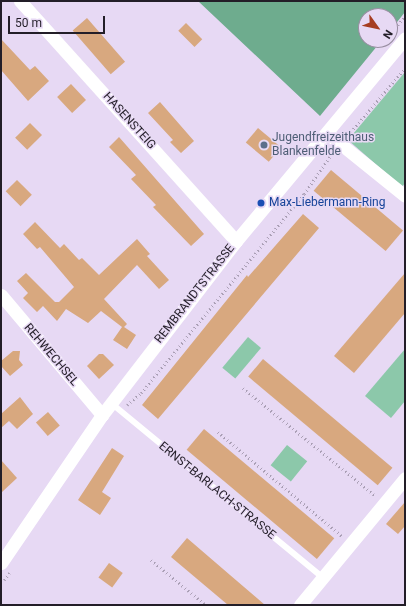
<!DOCTYPE html>
<html>
<head>
<meta charset="utf-8">
<style>
  body { margin:0 }
  #map { position:relative; width:406px; height:606px; overflow:hidden; background:#e7d9f4; font-family:Roboto,sans-serif }
  div>[style] { position:absolute }
  .green>* { inset:0; background:#8cc8aa; transform-origin:0 0 }
  .forest>* { inset:0; background:#6eac8e }
  .building>* { inset:0; background:#d8a87f; transform-origin:0 0 }
  .path>* { height:2.5px; margin-top:-1.25px; transform-origin:0; background:repeating-linear-gradient(90deg,#aa9fb5 0 1px,transparent 0 4px) }
  .service>* { height:6px; margin:-3px; padding:0 3px; transform-origin:3px; border-radius:3px; background:#fff }
  .minor>* { height:13px; margin:-6.5px; padding:0 6.5px; transform-origin:6.5px; border-radius:6.5px; background:#fff }
  .dots>* { width:11px; height:11px; translate:-50% -50%; box-sizing:border-box; border:2px solid #e7d9f4; border-radius:50% }
  span { translate:-50% -50%; white-space:nowrap; text-align:center; line-height:1.15; -webkit-text-stroke:3px #e7d9f4; paint-order:stroke }
  .street-label { font-size:12px; color:#231e28 }
  .service-label { font-size:12px; color:#4e5e75 }
  .left { translate:0 -50%; text-align:left }
  .transit-label { font-size:12px; color:#164399 }
  .frame { position:absolute; inset:0; border:2px solid #231e28; pointer-events:none }
  .north { position:absolute; left:358px; top:8px; width:40px; height:40px; box-sizing:border-box; background:#e7d9f4; border:1px solid #998ea2; border-radius:50%; rotate:123deg; font-size:11px; font-weight:700; line-height:16px; text-align:center; color:#231e28 }
  .north::after { content:''; display:block; margin:auto; width:14px; height:18px; background:#a63d21; clip-path:polygon(50% 0,100% 100%,50% 72%,0 100%) }
  .scale { position:absolute; left:8px; top:16px; width:97px; height:18px; box-sizing:border-box; border:2px solid #231e28; border-top:0; padding-left:5px; font-size:12px; line-height:14px; white-space:nowrap; color:#231e28; -webkit-text-stroke:3px #e7d9f4; paint-order:stroke }
</style>
</head>
<body>
<div id="map">
  <div class="green">
    <i style="clip-path:polygon(405px 72px,405px 183px,402px 187px,348px 140px)"></i>
    <i style="left:248px;top:337px;width:17px;height:40px;rotate:40deg"></i>
    <i style="clip-path:polygon(405px 349px,405px 401px,391px 418px,365px 396px)"></i>
    <i style="left:287px;top:445px;width:26px;height:26px;rotate:39deg"></i>
  </div>
  <div class="forest">
    <i style="clip-path:polygon(198px 1px,405px 1px,405px 12px,390px 31px,390px 16px,366px 16px,366px 40px,382px 40px,320px 116px)"></i>
  </div>
  <div class="building">
    <i style="left:87px;top:18px;width:58px;height:19px;rotate:49deg"></i>
    <i style="left:186px;top:23px;width:23px;height:11px;rotate:45deg"></i>
    <i style="clip-path:polygon(1px 39px,30px 70px,35px 66px,49px 81px,28px 101px,1px 70px)"></i>
    <i style="left:71px;top:84px;width:22px;height:19px;rotate:47deg"></i>
    <i style="clip-path:polygon(160px 102px,194px 141px,181px 153px,170px 142px,173px 140px,148px 113px)"></i>
    <i style="left:30px;top:123px;width:17px;height:21px;rotate:45deg"></i>
    <i style="left:258px;top:128px;width:30px;height:19px;rotate:40deg"></i>
    <i style="clip-path:polygon(119px 137px,204px 234px,191px 246px,153px 207px,156px 205px,131px 179px,136px 175px,109px 147px)"></i>
    <i style="left:331px;top:170px;width:94px;height:27px;rotate:40deg"></i>
    <i style="left:17px;top:180px;width:21px;height:16px;rotate:45deg"></i>
    <i style="clip-path:polygon(303px 214px,319px 228px,158px 419px,142px 405px,247px 275px,248px 277px)"></i>
    <i style="clip-path:polygon(35px 222px,60px 248px,64px 244px,79px 260px,82px 258px,99px 275px,137px 239px,150px 254px,147px 256px,169px 280px,159px 289px,137px 265px,104px 299px,127px 324px,124px 327px,136px 335px,127px 349px,113px 340px,122px 327px,101px 311px,88px 323px,66px 309px,57px 321px,43px 306px,37px 312px,23px 298px,28px 293px,17px 281px,26px 273px,55px 302px,59px 302px,74px 287px,40px 247px,37px 249px,23px 234px)"></i>
    <i style="clip-path:polygon(405px 273px,405px 313px,354px 373px,334px 356px)"></i>
    <i style="clip-path:polygon(13px 351px,20px 351px,19px 360px,23px 365px,10px 376px,1px 366px,1px 361px)"></i>
    <i style="clip-path:polygon(99px 354px,103px 354px,114px 365px,99px 379px,87px 366px)"></i>
    <i style="left:263px;top:359px;width:169px;height:23px;rotate:40deg"></i>
    <i style="clip-path:polygon(20px 397px,33px 414px,17px 429px,9px 421px,1px 428px,1px 414px)"></i>
    <i style="left:48px;top:412px;width:18px;height:16px;rotate:49deg"></i>
    <i style="left:204px;top:429px;width:170px;height:27px;rotate:40deg"></i>
    <i style="clip-path:polygon(112px 448px,124px 456px,102px 492px,111px 498px,100px 515px,78px 500px)"></i>
    <i style="clip-path:polygon(1px 460px,17px 478px,1px 493px)"></i>
    <i style="clip-path:polygon(405px 502px,405px 526px,398px 534px,386px 524px)"></i>
    <i style="clip-path:polygon(187px 538px,230px 575px,265px 605px,228px 605px,171px 557px)"></i>
    <i style="left:109px;top:563px;width:17px;height:18px;rotate:36deg"></i>
  </div>
  <div class="path">
    <i style="left:395px;top:28px;width:16px;rotate:-50deg"></i>
    <i style="left:348px;top:135px;width:88px;rotate:-49.6deg"></i>
    <i style="left:243px;top:388px;width:171px;rotate:39.1deg"></i>
    <i style="left:127px;top:405px;width:18px;rotate:-41deg"></i>
    <i style="left:141px;top:393px;width:257px;rotate:-50.7deg"></i>
    <i style="left:304px;top:194px;width:51px;rotate:-55.4deg"></i>
    <i style="left:218px;top:432px;width:162px;rotate:40deg"></i>
    <i style="left:151px;top:560px;width:71px;rotate:39.3deg"></i>
    <i style="left:1px;top:579px;width:3px;rotate:18deg"></i>
    <i style="left:4px;top:580px;width:9px;rotate:-54deg"></i>
  </div>
  <div class="service">
    <i style="left:111px;top:403px;width:275px;rotate:39.5deg"></i>
  </div>
  <div class="minor">
    <i style="left:20px;top:1px;width:323px;rotate:48deg"></i>
    <i style="left:327px;top:133px;width:100px;rotate:38.9deg"></i>
    <i style="left:1px;top:295px;width:157px;rotate:49.9deg"></i>
    <i style="left:1px;top:563px;width:179px;rotate:-55.7deg"></i>
    <i style="left:102px;top:415px;width:220px;rotate:-52.4deg"></i>
    <i style="left:236px;top:241px;width:264px;rotate:-50.2deg"></i>
    <i style="left:300px;top:605px;width:165px;rotate:-50.4deg"></i>
  </div>
  <div class="dots">
    <i style="left:264px;top:145px;background:#5c6f8a"></i>
    <i style="left:261px;top:203px;background:#1a4fb4"></i>
  </div>
  <div class="street-label">
    <span style="left:129px;top:121px;rotate:48deg">HASENSTEIG</span>
    <span style="left:195px;top:294px;rotate:-52deg">REMBRANDTSTRASSE</span>
    <span style="left:51px;top:355px;rotate:50deg">REHWECHSEL</span>
    <span style="left:217px;top:491px;rotate:39deg">ERNST-BARLACH-STRASSE</span>
  </div>
  <div class="service-label">
    <span class="left" style="left:272px;top:145px">Jugendfreizeithaus<br>Blankenfelde</span>
  </div>
  <div class="transit-label">
    <span class="left" style="left:269px;top:203px">Max-Liebermann-Ring</span>
  </div>
  <div class="frame"></div>
  <div class="north">N</div>
  <div class="scale">50 m</div>
</div>
</body>
</html>
